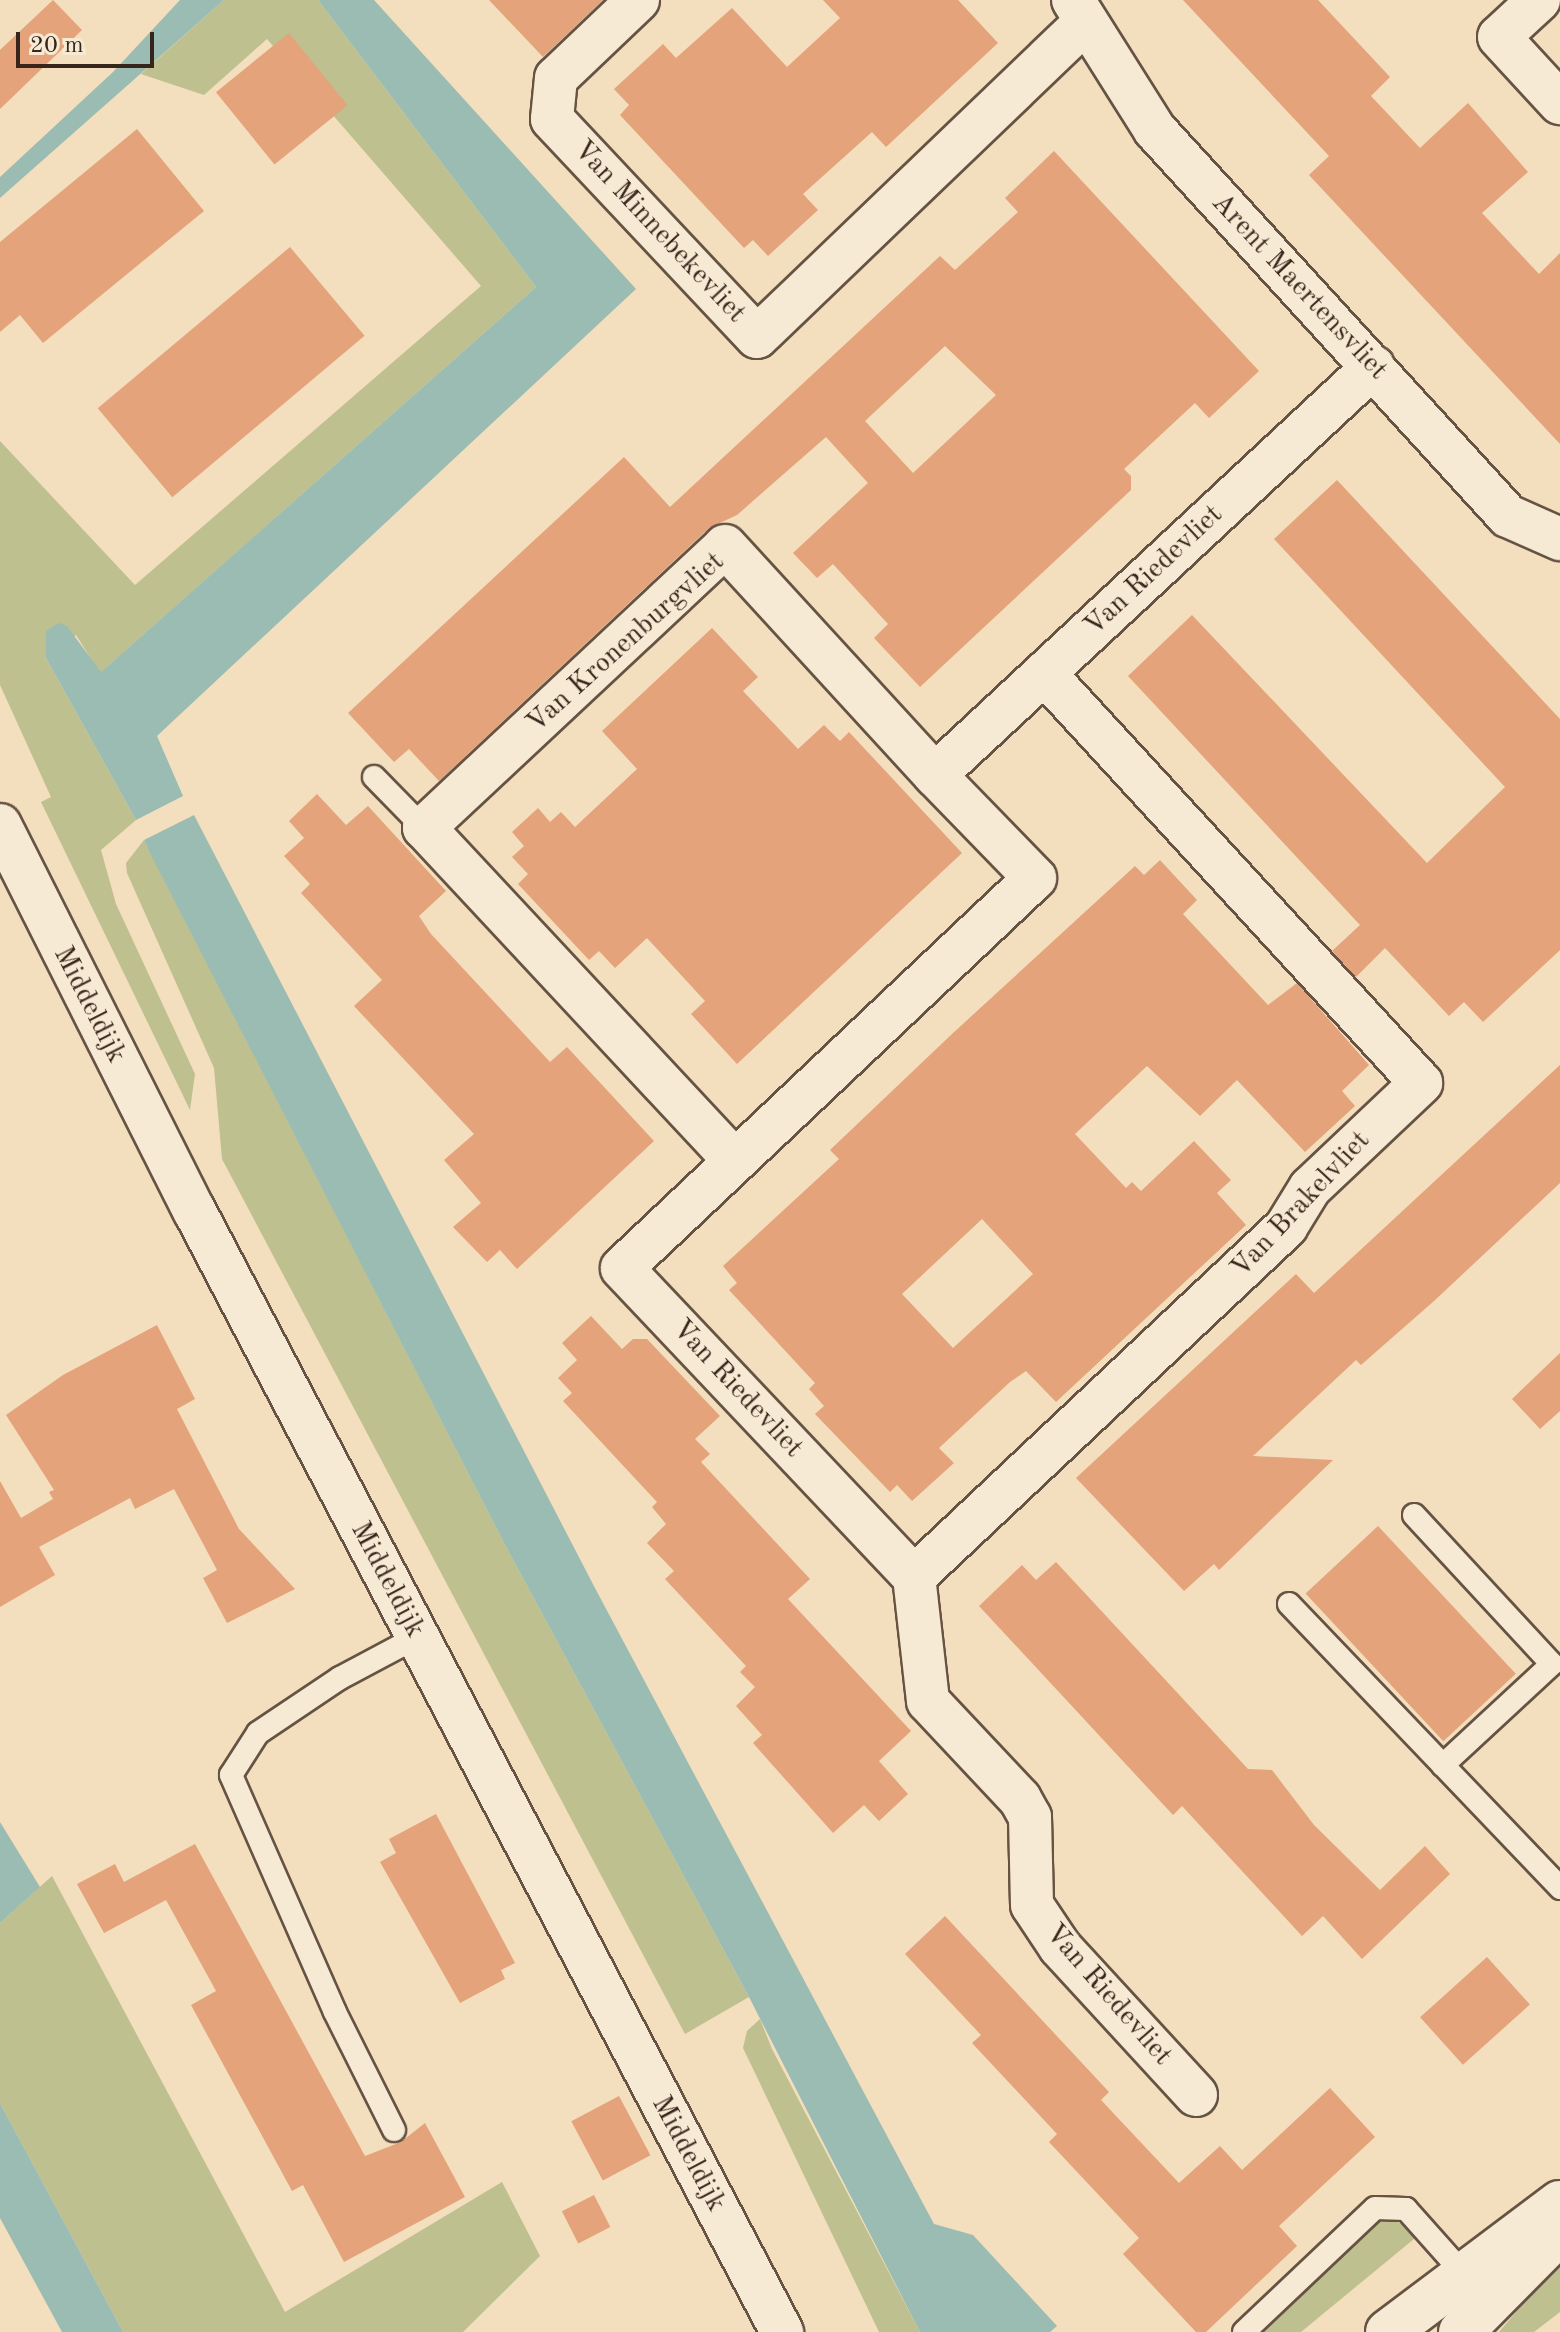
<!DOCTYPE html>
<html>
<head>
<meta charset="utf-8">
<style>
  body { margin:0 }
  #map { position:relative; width:1560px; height:2332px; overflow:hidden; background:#f3debd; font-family:"Old Standard TT",serif }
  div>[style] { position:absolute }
  .green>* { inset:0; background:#bec08f }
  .water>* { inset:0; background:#9bbcb2 }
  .building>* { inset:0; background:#e4a37a; transform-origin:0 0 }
  .roads { filter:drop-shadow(2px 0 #665344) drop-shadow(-2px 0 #665344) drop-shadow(0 2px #665344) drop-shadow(0 -2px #665344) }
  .service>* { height:22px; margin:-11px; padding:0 11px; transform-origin:11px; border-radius:11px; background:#f7ead4 }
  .minor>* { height:42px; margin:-21px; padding:0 21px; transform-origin:21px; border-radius:21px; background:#f7ead4 }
  .secondary>* { height:44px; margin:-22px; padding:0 22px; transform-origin:22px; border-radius:22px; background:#f7ead4 }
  span { translate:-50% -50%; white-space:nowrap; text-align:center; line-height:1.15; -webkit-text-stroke:7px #f7ead4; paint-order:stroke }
  .street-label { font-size:28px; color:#37251b }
  .scale { position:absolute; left:16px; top:32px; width:138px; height:36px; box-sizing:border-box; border:4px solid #37251b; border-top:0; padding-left:10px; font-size:24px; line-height:28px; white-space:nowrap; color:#37251b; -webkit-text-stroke:6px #f7ead4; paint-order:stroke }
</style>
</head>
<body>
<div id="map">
  <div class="green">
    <i style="clip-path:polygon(224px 0,318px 0,536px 287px,100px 673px,76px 635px,46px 658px,136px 820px,101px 850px,116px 904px,195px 1074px,190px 1110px,41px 802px,51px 797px,0 685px,0 441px,135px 585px,481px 286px,267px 39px,204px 95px,141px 74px)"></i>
    <i style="clip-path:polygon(144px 840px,504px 1543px,749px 1997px,685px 2034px,222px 1159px,214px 1068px,127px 873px,126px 863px)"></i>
    <i style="clip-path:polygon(52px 1876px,285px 2312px,502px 2182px,540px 2256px,463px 2332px,123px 2332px,0 2103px,0 1923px)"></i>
    <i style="clip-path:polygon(760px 2019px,772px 2049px,920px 2332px,879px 2332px,743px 2048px,747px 2031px)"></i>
    <i style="clip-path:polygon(1390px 2218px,1420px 2234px,1301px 2332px,1258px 2332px,1374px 2224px)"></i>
    <i style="clip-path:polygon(1560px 2260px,1560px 2312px,1534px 2332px,1499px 2332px)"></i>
  </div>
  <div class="water">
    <i style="clip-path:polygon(180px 0,224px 0,0 198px,0 177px,113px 72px)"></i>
    <i style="clip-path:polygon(318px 0,374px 0,636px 289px,157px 736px,183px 796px,136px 820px,46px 658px,46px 631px,59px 623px,67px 626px,101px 672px,536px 287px)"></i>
    <i style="clip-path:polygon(194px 815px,596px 1590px,934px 2224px,973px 2235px,1057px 2326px,1050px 2332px,920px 2332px,749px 1997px,504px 1543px,153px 859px,144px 840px)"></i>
    <i style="clip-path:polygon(0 1822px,40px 1887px,0 1923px)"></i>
    <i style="clip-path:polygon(0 2103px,123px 2332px,62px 2332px,0 2218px)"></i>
  </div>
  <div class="building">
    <i style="clip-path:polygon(53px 0,82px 30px,0 109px,0 50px)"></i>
    <i style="clip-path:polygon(489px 0,603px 0,543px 57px)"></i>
    <i style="clip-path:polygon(823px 0,958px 0,998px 43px,886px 147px,872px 132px,803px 194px,818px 210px,768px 256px,753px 240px,744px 248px,620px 115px,629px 105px,614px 89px,663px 44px,676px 58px,732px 8px,787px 67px,840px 18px)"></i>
    <i style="clip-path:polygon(1183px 0,1318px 0,1390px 77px,1371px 96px,1420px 148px,1468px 103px,1528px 172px,1482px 213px,1539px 274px,1560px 253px,1560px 444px,1309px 175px,1329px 156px)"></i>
    <i style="left:289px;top:33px;width:93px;height:94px;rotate:51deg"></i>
    <i style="clip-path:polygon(137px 129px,204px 211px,43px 343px,20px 315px,0 332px,0 242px)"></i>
    <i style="clip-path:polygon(evenodd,1054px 151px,1259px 371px,1209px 418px,1195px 403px,1124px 469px,1131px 476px,1131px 490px,920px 687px,874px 638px,888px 624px,833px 564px,817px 578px,793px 553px,868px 483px,826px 437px,737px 515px,709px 528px,439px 781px,409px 749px,394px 762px,348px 713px,624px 457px,670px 507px,940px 256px,955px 270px,1018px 212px,1005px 198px,1054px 151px,945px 346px,996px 395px,913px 473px,865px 421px,945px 346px)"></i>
    <i style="left:290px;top:247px;width:116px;height:251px;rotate:50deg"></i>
    <i style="clip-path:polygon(1337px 480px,1560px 719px,1560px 950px,1483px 1022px,1464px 1002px,1449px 1016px,1385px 948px,1356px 977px,1332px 951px,1360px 925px,1128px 676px,1192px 615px,1427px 863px,1505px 787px,1274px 539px)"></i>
    <i style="clip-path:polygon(712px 628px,758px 677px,743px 691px,798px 749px,824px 725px,840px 741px,849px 732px,962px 853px,737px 1064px,691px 1014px,705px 1001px,647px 938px,615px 968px,599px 951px,589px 960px,518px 884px,528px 874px,512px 857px,524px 846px,512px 832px,538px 808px,550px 822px,561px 812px,575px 827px,637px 769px,602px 731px)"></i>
    <i style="clip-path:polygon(317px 794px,346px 825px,368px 806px,446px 891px,419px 916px,431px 934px,550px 1062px,567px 1047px,654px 1141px,517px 1269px,500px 1250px,487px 1262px,453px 1227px,481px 1203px,444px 1160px,474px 1134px,354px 1006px,382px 980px,301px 893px,310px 884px,284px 856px,304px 838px,289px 821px)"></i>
    <i style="clip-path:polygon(evenodd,1160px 860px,1197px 900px,1183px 914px,1268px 1005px,1297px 983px,1369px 1065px,1342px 1091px,1355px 1106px,1305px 1152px,1237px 1080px,1200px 1116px,1147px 1066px,1075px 1134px,1126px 1188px,1132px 1182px,1141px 1191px,1194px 1141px,1231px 1180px,1217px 1193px,1246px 1225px,1056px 1402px,1026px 1371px,1010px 1382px,939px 1448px,954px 1463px,912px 1501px,897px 1485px,890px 1492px,815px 1414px,824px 1406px,809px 1389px,815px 1383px,729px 1290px,737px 1283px,723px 1266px,839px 1159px,830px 1150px,952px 1034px,1135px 866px,1144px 875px,1160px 860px,982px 1219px,1033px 1274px,953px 1348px,902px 1294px,982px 1219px)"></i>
    <i style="clip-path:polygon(1560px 1065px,1560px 1183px,1434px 1301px,1361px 1365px,1356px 1360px,1253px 1456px,1333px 1460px,1219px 1570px,1214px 1564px,1184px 1591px,1076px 1478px,1296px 1274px,1314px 1293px)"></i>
    <i style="clip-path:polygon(591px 1316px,622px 1349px,633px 1339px,647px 1339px,720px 1416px,695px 1439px,710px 1454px,701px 1462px,810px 1579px,788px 1599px,911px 1731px,879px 1761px,908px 1794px,879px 1821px,864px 1805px,833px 1833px,753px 1743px,762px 1735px,736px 1706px,755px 1687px,740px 1672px,746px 1666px,665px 1579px,674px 1571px,647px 1543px,666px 1524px,652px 1507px,657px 1502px,563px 1401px,572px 1393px,558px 1378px,577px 1360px,562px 1343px)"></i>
    <i style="clip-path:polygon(157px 1325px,195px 1399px,177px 1409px,239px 1529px,295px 1589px,227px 1623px,203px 1578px,217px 1570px,174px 1489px,135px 1509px,130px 1498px,39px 1547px,55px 1575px,0 1607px,0 1481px,21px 1518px,53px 1499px,49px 1492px,54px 1490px,6px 1415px,63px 1375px)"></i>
    <i style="clip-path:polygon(1560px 1353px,1560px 1411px,1540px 1429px,1512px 1399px)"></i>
    <i style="left:1378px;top:1526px;width:202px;height:99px;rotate:47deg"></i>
    <i style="clip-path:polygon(1056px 1562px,1248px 1769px,1272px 1770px,1314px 1825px,1380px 1890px,1425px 1846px,1450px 1874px,1362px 1959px,1323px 1916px,1302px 1936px,1182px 1806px,1173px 1815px,979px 1606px,1022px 1565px,1036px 1580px)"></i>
    <i style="clip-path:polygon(436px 1814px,515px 1963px,501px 1970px,505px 1979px,460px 2003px,380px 1862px,396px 1853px,389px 1839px)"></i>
    <i style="clip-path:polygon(195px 1844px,365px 2156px,401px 2142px,425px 2123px,465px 2197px,344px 2262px,303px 2185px,292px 2191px,191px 2005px,216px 1991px,166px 1900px,104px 1933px,77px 1884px,115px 1864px,124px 1882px)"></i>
    <i style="clip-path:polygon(945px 1916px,1109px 2092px,1101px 2100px,1179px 2183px,1220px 2146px,1242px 2170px,1330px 2088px,1375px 2137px,1279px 2226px,1297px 2246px,1206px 2332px,1196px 2332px,1123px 2254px,1139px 2238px,1049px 2142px,1057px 2134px,972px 2043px,981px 2035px,905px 1954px)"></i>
    <i style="left:1487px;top:1957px;width:64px;height:90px;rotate:48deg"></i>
    <i style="left:619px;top:2096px;width:67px;height:54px;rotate:62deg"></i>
    <i style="left:594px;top:2195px;width:36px;height:36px;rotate:63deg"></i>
  </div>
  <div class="roads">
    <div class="service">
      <i style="left:374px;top:777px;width:71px;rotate:45.6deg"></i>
      <i style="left:1414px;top:1515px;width:203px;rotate:47.2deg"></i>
      <i style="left:1552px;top:1664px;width:149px;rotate:137.2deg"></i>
      <i style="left:1289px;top:1604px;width:393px;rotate:46.3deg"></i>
      <i style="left:394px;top:2130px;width:132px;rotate:-116.6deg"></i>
      <i style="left:335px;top:2012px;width:259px;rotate:-113.7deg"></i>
      <i style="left:231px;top:1775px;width:50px;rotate:-57.3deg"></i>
      <i style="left:258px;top:1733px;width:99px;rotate:-33.9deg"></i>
      <i style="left:340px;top:1678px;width:87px;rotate:-28deg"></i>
      <i style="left:1244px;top:2332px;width:180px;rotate:-43.4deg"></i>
      <i style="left:1375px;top:2208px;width:31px;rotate:2deg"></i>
      <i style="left:1406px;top:2209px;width:86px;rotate:48.3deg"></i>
    </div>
    <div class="minor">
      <i style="left:638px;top:0;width:113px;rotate:136.4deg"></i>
      <i style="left:556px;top:78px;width:41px;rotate:95.6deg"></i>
      <i style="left:552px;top:119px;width:299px;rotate:46.8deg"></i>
      <i style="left:757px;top:337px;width:455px;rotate:-43.8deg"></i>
      <i style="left:1073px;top:0;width:154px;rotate:57.8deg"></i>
      <i style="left:1155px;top:130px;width:523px;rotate:47.56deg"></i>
      <i style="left:1508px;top:516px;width:57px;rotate:23.9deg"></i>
      <i style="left:1539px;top:0;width:54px;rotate:137.2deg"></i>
      <i style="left:1499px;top:37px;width:90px;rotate:47.3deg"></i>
      <i style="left:0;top:825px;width:431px;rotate:63.3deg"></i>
      <i style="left:194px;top:1210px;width:1267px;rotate:62.34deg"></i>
      <i style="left:735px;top:1161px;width:456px;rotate:-133deg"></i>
      <i style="left:424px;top:828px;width:412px;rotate:-43.1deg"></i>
      <i style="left:725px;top:546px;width:311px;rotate:47.5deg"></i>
      <i style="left:914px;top:1577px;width:511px;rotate:-43.25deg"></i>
      <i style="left:1286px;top:1227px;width:46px;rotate:-58.4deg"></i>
      <i style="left:1310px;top:1188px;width:153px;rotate:-43.4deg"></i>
      <i style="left:1421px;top:1083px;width:557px;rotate:-132.6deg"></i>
      <i style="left:1196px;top:2095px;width:201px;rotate:-132.6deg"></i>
      <i style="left:1060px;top:1947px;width:50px;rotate:-123.7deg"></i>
      <i style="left:1032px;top:1905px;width:88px;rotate:-91.3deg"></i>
      <i style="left:1030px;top:1817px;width:21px;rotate:-119deg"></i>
      <i style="left:1020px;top:1799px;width:134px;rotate:-133.2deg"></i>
      <i style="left:928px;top:1701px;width:125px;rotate:-96.4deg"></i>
      <i style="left:914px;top:1577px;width:425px;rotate:-133.4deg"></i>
      <i style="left:622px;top:1268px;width:568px;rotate:-43.36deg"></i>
      <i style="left:1035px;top:878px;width:144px;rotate:-134.2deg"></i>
      <i style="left:935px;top:775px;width:599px;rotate:-42.97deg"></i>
    </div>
    <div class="secondary">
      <i style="left:1388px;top:2332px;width:215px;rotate:-36.9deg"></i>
      <i style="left:1461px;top:2332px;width:141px;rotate:-45.3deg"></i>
    </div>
  </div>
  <div class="street-label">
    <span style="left:659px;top:232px;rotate:47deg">Van Minnebekevliet</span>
    <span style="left:1299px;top:287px;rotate:47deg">Arent Maertensvliet</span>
    <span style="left:1154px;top:571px;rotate:-43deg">Van Riedevliet</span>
    <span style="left:626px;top:643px;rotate:-42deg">Van Kronenburgvliet</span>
    <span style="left:89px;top:1005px;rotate:63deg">Middeldijk</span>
    <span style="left:1301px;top:1205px;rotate:-47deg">Van Brakelvliet</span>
    <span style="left:737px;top:1389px;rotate:47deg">Van Riedevliet</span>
    <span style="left:387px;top:1580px;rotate:62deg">Middeldijk</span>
    <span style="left:1108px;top:1995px;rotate:49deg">Van Riedevliet</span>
    <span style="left:688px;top:2154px;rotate:62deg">Middeldijk</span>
  </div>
  <div class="scale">20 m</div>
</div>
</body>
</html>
